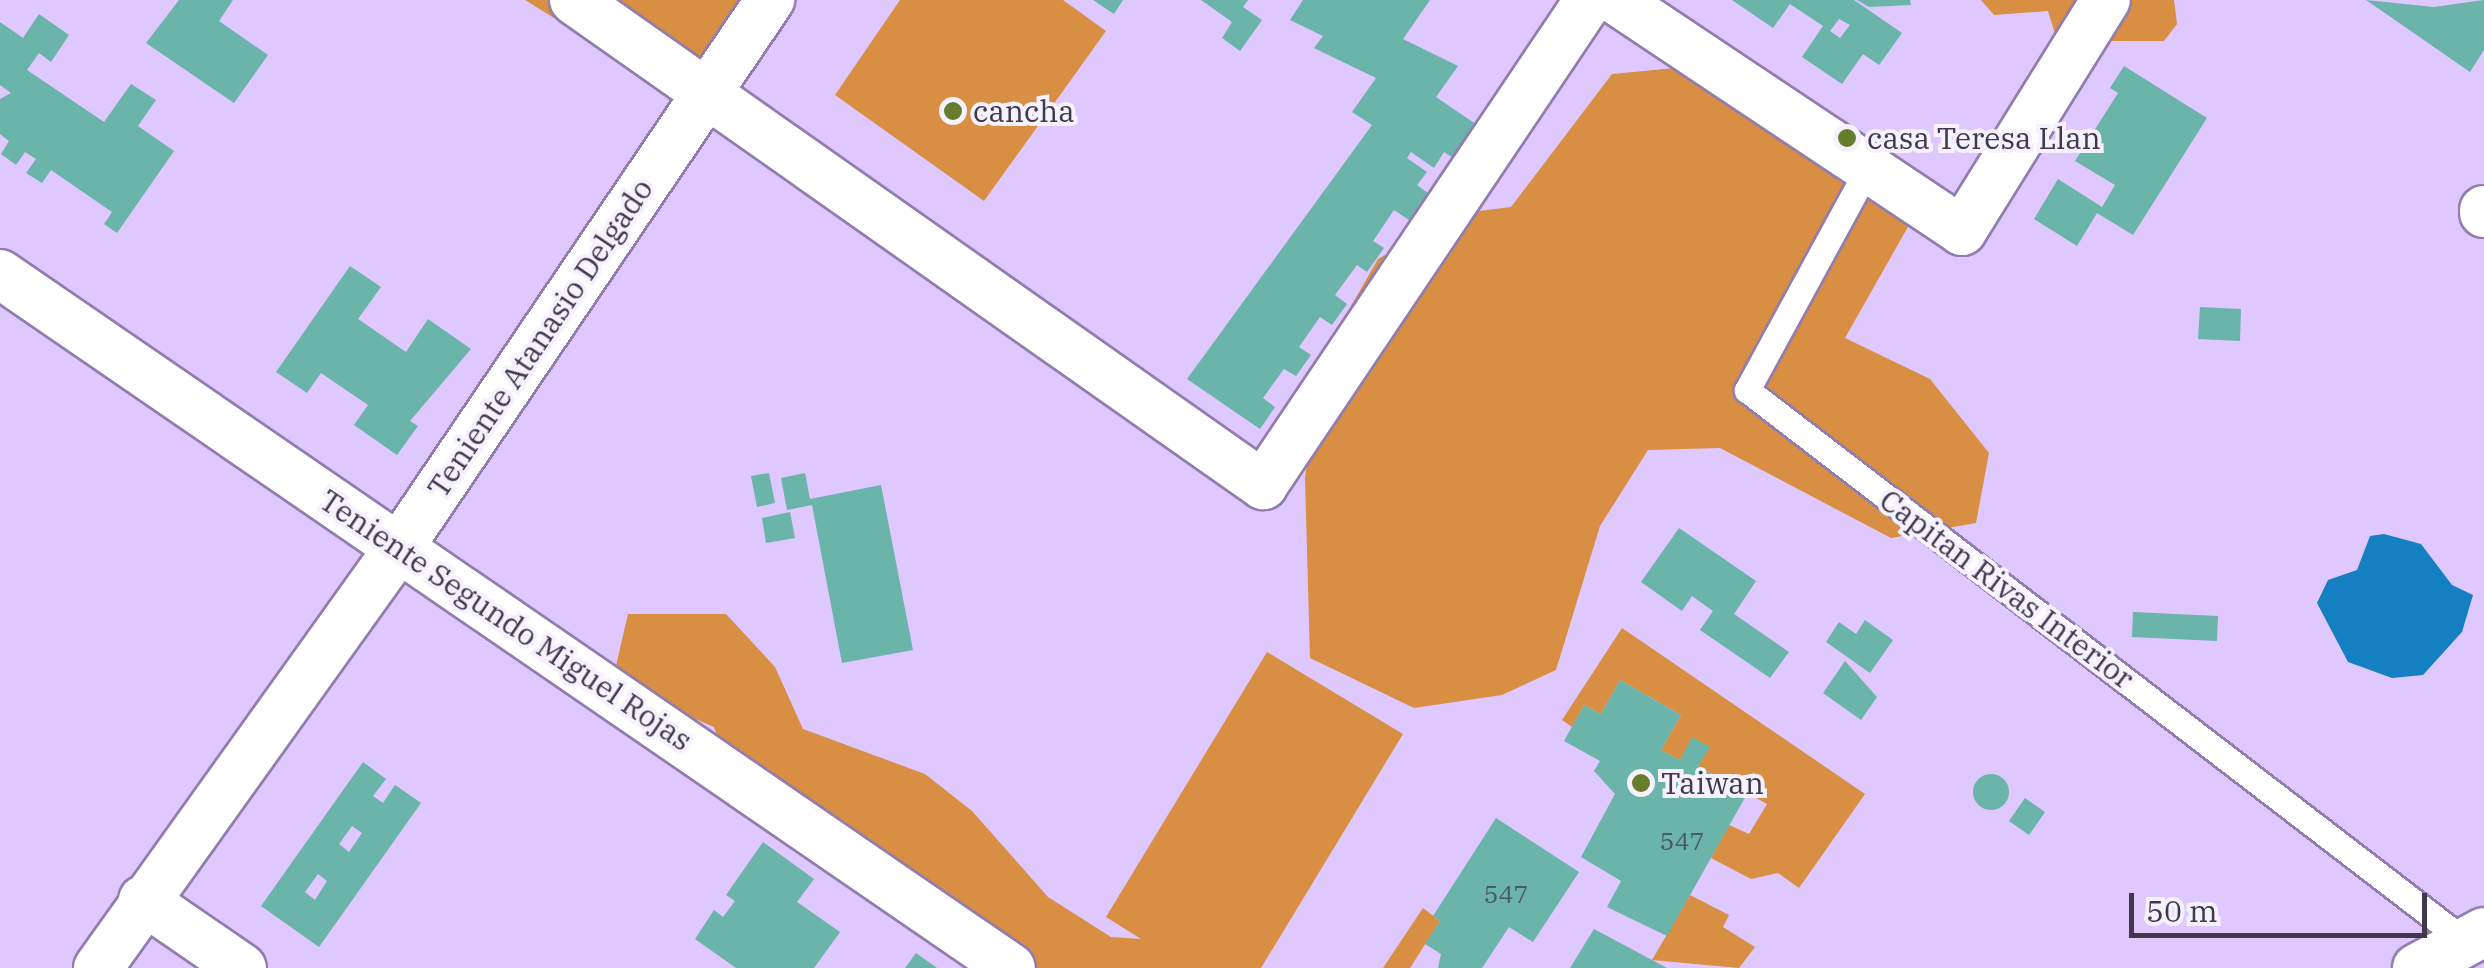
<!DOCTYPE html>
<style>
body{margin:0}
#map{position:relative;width:2484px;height:968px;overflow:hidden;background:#dec8fd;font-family:"IBM Plex Serif",serif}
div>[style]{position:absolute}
.green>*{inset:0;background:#d88e43}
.water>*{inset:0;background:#1480c2}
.building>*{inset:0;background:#6ab4a9}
.round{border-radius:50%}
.roads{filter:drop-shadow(2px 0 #927dae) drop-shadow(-2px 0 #927dae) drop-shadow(0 2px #927dae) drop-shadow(0 -2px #927dae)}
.lane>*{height:25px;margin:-12.5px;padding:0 12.5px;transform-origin:12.5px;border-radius:12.5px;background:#fff}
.street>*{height:48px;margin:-24px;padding:0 24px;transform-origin:24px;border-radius:24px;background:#fff}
.dots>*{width:28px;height:28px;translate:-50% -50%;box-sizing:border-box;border:5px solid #f6f2fd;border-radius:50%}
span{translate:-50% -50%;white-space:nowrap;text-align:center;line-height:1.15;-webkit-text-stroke:8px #f6f2fd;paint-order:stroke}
.number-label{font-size:25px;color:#4a5764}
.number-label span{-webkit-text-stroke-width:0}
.poi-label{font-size:30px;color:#40384d}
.left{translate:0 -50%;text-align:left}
.street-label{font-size:30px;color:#40384d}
.scale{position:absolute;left:2129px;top:893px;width:298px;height:45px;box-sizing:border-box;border:5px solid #40384d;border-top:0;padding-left:12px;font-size:30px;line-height:35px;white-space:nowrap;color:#40384d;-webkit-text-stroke:8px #f6f2fd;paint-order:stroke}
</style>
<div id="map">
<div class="green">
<i style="clip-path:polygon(525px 0,743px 0,695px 70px,617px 57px)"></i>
<i style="clip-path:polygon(900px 0,1063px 0,1106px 31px,984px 201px,835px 95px)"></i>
<i style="clip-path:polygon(1981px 0,2174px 0,2177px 24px,2164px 41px,2108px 41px,2087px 61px,2059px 47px,2048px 11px,1994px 15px)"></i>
<i style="clip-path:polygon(1696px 66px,1913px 218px,1845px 338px,1930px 379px,1989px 453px,1976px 523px,1891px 538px,1720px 448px,1648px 450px,1600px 526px,1556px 670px,1502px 695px,1414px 708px,1310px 658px,1305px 478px,1320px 360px,1378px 259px,1455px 214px,1511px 207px,1612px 74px)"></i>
<i style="clip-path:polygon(628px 614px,726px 614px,775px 667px,803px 729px,925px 774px,972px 811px,1048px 897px,1111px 937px,1141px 939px,1106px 917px,1267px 652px,1403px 734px,1261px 968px,1010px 968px,737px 793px,714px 727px,612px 683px)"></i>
<i style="clip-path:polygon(1622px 628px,1865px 794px,1799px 888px,1778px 873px,1751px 879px,1711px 858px,1729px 825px,1749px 834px,1767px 804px,1698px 766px,1709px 747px,1693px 738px,1680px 760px,1661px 750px,1681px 715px,1620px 680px,1601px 714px,1584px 705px,1572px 727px,1562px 720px)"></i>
<i style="clip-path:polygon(1690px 895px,1729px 915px,1723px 927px,1755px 947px,1739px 968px,1652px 960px)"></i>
<i style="clip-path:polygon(1423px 908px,1440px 921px,1410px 968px,1383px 968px)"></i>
</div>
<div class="water">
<i style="clip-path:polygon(2384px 534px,2421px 544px,2452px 585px,2473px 595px,2462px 632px,2423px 675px,2392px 678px,2348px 662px,2317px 603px,2328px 580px,2357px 570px,2370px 536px)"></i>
</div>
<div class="building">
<i style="clip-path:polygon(179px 0,233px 0,219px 21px,268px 55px,234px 103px,146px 43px)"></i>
<i style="clip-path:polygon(1093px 0,1123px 0,1114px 14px)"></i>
<i style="clip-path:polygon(1201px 0,1248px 0,1243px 7px,1262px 20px,1240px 51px,1222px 38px,1232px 22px)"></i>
<i style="clip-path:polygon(1303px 0,1430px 0,1403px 39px,1458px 66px,1436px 97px,1480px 127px,1456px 160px,1444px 152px,1434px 168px,1411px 152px,1407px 158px,1427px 172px,1417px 185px,1428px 193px,1409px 220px,1394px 210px,1373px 241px,1384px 248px,1367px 272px,1357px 265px,1335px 295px,1347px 304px,1332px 325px,1320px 317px,1299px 347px,1311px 355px,1296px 376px,1284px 369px,1263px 398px,1275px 407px,1260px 429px,1187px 379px,1372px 125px,1352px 112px,1376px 78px,1314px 48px,1323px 36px,1290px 20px)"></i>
<i style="clip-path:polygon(evenodd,1732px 0,1854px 0,1902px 33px,1879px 65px,1863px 54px,1842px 84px,1802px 57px,1823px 26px,1790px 4px,1773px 28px,1732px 0,1839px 19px,1850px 25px,1840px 38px,1830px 31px,1839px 19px)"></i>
<i style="clip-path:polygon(1857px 0,1910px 0,1911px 5px,1869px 7px)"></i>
<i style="clip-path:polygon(2366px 0,2434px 7px,2484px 0,2484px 50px,2470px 72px)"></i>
<i style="clip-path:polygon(39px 14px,69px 35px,51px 62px,39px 53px,27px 70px,104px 122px,131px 84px,156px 100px,138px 126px,174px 151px,117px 233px,104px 224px,112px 212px,51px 170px,42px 183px,26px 173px,36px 159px,25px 152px,16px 165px,1px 154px,9px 141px,0 134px,0 99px,11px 93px,0 85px,0 22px,23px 38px)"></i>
<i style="clip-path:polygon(2124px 66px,2207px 118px,2133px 235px,2097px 213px,2077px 246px,2034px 219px,2058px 179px,2102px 207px,2115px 185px,2075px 161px,2118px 93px,2110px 88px)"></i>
<i style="clip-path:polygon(350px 266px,381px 287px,358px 319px,406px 352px,428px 319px,471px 349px,410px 421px,418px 426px,397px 455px,354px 425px,368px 405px,321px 373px,307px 393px,276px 372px)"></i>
<i style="clip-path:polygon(2200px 307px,2241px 309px,2240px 341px,2198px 339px)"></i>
<i style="clip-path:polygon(769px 473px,775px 503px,757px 507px,751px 476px)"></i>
<i style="clip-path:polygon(805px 473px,810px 499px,881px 485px,913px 650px,842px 663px,812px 505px,787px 510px,781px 478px)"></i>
<i style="clip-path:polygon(790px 512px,795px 538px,766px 543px,762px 518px)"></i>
<i style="clip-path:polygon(1679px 528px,1756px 581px,1734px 614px,1789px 652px,1770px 678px,1700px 630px,1713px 611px,1692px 596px,1682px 611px,1641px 582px)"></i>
<i style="clip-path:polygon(2133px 612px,2218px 616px,2217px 641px,2132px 637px)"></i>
<i style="clip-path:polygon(1865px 620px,1893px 640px,1870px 673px,1826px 642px,1839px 622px,1856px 634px)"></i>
<i style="clip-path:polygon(1845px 661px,1877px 697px,1861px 720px,1823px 693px)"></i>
<i style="clip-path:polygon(1620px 680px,1681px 715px,1661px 750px,1680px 760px,1692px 737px,1710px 747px,1698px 766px,1747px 794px,1667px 936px,1607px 907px,1621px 881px,1581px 857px,1615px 794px,1594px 771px,1600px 761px,1564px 741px,1584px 705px,1601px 714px)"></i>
<i style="clip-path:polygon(evenodd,363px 762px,386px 779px,373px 796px,383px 803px,395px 785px,421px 803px,319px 947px,261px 906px,363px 762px,352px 826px,362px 833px,349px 852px,339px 844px,352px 826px,363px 762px,318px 874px,327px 881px,315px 900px,305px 892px,318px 874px)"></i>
<i class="round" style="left:1973px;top:774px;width:36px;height:36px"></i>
<i style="clip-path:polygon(2025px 798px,2045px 812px,2029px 835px,2009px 821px)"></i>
<i style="clip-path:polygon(1496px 818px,1579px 872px,1533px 942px,1509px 927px,1482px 968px,1438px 968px,1441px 954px,1425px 944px,1440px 921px,1433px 916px)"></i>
<i style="clip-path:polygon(763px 842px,814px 879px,797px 902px,840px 932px,814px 968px,736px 968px,695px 939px,714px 910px,723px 917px,735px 901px,726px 895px)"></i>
<i style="clip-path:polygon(1594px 929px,1652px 960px,1667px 968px,1570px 968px)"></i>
<i style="clip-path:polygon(916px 953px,937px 968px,905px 968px)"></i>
</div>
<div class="roads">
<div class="lane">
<i style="left:1867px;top:170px;width:251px;rotate:118.6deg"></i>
<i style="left:1747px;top:390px;width:906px;rotate:37.51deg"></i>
</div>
<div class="street">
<i style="left:574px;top:0;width:843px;rotate:35.14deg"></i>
<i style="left:1263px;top:485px;width:584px;rotate:-56.09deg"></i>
<i style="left:1616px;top:0;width:416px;rotate:33.7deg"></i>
<i style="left:1962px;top:231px;width:272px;rotate:-58.1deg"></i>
<i style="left:2484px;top:210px;width:3px;rotate:90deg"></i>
<i style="left:0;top:274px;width:1226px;rotate:34.47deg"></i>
<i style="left:143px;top:900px;width:120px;rotate:34.5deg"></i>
<i style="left:98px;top:968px;width:519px;rotate:-54.41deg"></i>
<i style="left:400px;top:546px;width:660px;rotate:-55.88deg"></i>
<i style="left:2417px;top:968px;width:76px;rotate:-28.2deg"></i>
</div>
</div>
<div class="dots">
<i style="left:953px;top:111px;background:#677d2e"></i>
<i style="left:1847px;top:138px;background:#677d2e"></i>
<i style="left:1641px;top:783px;background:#677d2e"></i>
</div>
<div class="number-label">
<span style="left:1682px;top:841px">547</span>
<span style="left:1506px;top:894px">547</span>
</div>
<div class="poi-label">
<span class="left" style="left:973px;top:111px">cancha</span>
<span class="left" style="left:1867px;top:138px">casa Teresa Llan</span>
<span class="left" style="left:1661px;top:783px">Taiwan</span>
</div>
<div class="street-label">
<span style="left:540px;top:338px;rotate:-56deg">Teniente Atanasio Delgado</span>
<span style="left:2007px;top:589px;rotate:37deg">Capitan Rivas Interior</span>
<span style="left:506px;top:620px;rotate:34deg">Teniente Segundo Miguel Rojas</span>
</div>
<div class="scale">50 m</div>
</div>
